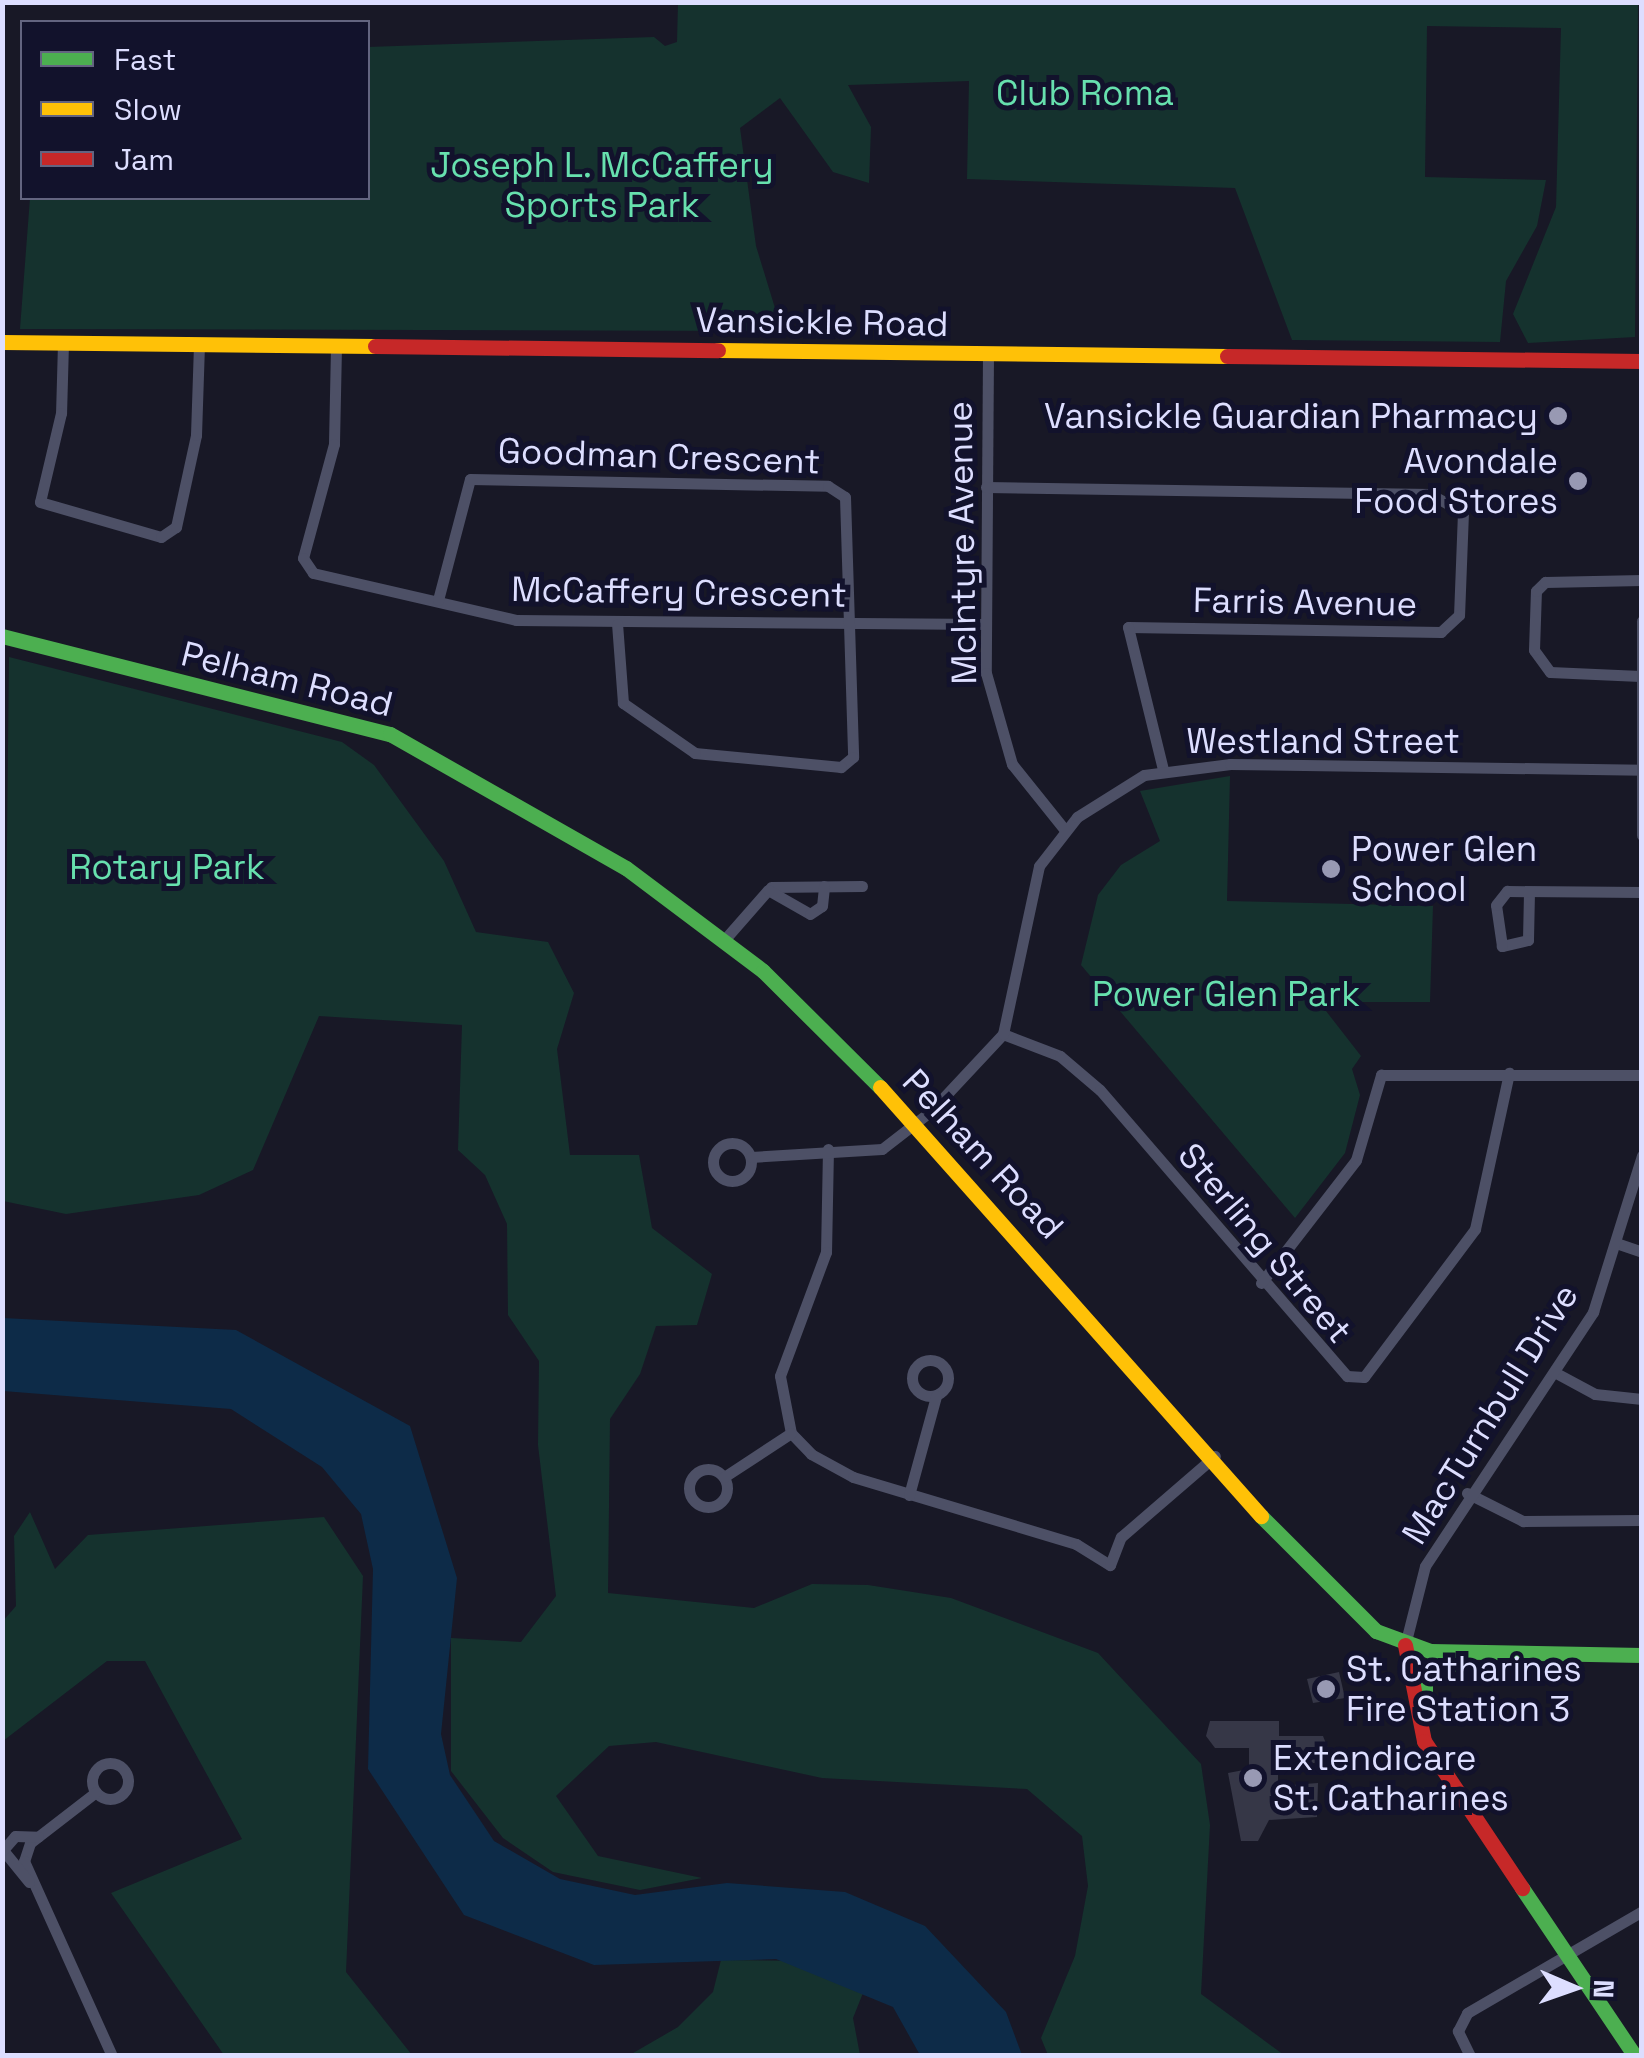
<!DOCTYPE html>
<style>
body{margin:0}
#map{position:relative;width:1644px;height:2058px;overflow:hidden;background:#181826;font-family:"Space Grotesk",sans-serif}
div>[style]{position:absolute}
.green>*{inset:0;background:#15322e}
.water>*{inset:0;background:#0d2b48}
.building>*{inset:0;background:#363747}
.street>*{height:11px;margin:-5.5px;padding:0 5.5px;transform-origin:5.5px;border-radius:5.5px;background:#4d5066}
.street>.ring{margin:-5.5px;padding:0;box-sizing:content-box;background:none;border:11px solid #4d5066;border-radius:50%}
.fast>*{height:15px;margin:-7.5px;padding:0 7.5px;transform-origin:7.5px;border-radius:7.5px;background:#4caf50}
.slow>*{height:15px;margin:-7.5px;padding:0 7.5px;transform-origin:7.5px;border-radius:7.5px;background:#ffc107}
.jam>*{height:15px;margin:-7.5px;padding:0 7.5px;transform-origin:7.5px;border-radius:7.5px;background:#c62828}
.dots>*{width:28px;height:28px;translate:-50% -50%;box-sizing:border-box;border:5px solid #12122c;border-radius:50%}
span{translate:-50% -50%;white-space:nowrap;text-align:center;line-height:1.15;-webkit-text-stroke:10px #12122c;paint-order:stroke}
.park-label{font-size:35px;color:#67e0ae}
.street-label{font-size:35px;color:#dddeff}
.poi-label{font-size:35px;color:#dddeff}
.right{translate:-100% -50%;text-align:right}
.left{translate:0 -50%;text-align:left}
.frame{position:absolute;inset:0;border:5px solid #dddeff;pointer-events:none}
.legend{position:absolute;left:20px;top:20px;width:350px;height:180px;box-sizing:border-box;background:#12122c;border:2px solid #636480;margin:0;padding:12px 18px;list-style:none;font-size:30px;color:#dddeff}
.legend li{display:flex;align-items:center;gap:20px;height:50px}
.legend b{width:50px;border:2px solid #636480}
.north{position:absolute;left:1524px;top:1938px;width:100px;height:100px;-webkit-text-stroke:8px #12122c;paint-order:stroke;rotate:92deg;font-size:28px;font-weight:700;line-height:40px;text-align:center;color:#dddeff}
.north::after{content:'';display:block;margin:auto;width:35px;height:45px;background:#dddeff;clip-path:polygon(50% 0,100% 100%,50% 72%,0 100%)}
</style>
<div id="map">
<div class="green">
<i style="clip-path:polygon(678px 3px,1638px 3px,1635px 337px,1528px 343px,1513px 314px,1556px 207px,1561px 28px,1427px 26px,1425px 177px,1546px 180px,1537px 226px,1506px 281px,1500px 342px,1292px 340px,1235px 188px,967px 179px,969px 81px,848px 85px,871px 127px,869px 183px,833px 172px,780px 98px,740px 128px,756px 246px,782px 331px,20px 329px,30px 198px,368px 198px,368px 47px,654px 37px,665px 46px,677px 42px)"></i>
<i style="clip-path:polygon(9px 657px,342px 742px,374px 765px,444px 861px,476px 932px,548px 942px,574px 993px,557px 1049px,570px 1155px,639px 1155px,652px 1228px,712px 1274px,697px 1325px,656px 1326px,640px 1374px,610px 1419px,608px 1593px,754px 1608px,812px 1584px,868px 1585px,951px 1598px,1098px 1653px,1201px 1764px,1210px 1825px,1201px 1994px,1284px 2055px,1048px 2055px,1041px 2038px,1075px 1956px,1088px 1886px,1082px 1836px,1027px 1789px,822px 1778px,656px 1742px,609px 1746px,556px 1796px,598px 1856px,702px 1878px,640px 1890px,553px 1872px,503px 1838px,451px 1771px,451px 1638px,521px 1642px,556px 1596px,538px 1445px,539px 1361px,508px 1315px,507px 1224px,485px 1175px,458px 1150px,462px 1025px,319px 1016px,253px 1170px,199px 1195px,66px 1214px,3px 1201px)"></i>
<i style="clip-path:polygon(1230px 776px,1227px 901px,1433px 906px,1430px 1002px,1319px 1002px,1361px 1056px,1352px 1069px,1360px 1095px,1345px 1153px,1295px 1218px,1081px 965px,1098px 895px,1121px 865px,1160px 841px,1140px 791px)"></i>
<i style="clip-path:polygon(30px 1512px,55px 1569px,88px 1535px,324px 1517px,363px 1576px,346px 1972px,412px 2055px,224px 2055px,111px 1893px,242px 1839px,145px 1661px,107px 1661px,3px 1741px,3px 1621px,16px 1606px,14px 1536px)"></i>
<i style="clip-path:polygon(721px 1960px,824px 1961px,869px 1978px,853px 2018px,860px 2055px,628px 2056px,678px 2027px,713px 1992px)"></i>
</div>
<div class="water">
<i style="clip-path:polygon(3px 1318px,236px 1330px,410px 1426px,457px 1578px,441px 1734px,450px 1775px,494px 1841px,560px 1879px,635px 1895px,727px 1883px,845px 1892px,925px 1926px,1006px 2012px,1022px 2055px,920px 2055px,893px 2007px,776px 1959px,594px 1965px,464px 1915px,368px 1769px,373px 1569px,361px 1514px,322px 1467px,231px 1409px,3px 1391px)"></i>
</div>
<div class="building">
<i style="clip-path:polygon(1339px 1672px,1345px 1698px,1313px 1703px,1307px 1679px)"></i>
<i style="clip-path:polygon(1210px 1721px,1279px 1721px,1279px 1736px,1323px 1736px,1331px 1756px,1323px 1763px,1278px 1763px,1278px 1786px,1318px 1783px,1317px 1817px,1269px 1820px,1258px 1841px,1241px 1841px,1228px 1773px,1249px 1769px,1249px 1748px,1215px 1748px,1206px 1736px)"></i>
</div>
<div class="street">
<i style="left:63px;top:343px;width:70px;rotate:91.6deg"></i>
<i style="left:61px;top:413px;width:91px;rotate:103.3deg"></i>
<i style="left:40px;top:502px;width:126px;rotate:16.1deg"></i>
<i style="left:161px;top:537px;width:18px;rotate:-34deg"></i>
<i style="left:176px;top:527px;width:94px;rotate:-77.7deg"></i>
<i style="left:196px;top:435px;width:91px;rotate:-88.1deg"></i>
<i style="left:336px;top:347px;width:97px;rotate:91.2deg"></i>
<i style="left:334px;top:444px;width:118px;rotate:105.2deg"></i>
<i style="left:303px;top:558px;width:18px;rotate:56deg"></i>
<i style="left:313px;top:573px;width:208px;rotate:13deg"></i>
<i style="left:516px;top:620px;width:469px;rotate:0.5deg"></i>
<i style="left:988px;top:354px;width:319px;rotate:90.4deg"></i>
<i style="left:986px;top:673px;width:95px;rotate:74.1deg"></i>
<i style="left:1012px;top:764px;width:83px;rotate:51.3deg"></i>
<i style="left:986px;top:487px;width:444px;rotate:0.9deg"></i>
<i style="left:1430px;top:494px;width:38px;rotate:29deg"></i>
<i style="left:1463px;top:512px;width:103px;rotate:92.2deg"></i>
<i style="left:1459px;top:615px;width:25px;rotate:137deg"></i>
<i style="left:1441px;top:632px;width:313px;rotate:-179.1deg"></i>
<i style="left:1128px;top:627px;width:147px;rotate:76.2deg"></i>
<i style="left:438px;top:600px;width:125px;rotate:-75.2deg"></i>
<i style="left:470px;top:479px;width:358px;rotate:1.1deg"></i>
<i style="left:828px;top:486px;width:20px;rotate:33deg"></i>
<i style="left:845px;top:497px;width:260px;rotate:88.2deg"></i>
<i style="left:853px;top:757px;width:16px;rotate:140deg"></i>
<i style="left:841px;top:767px;width:147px;rotate:-174.5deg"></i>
<i style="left:695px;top:753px;width:88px;rotate:-145.2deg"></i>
<i style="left:623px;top:703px;width:79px;rotate:-94.3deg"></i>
<i style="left:1642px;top:621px;width:214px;rotate:90deg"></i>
<i style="left:1640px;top:676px;width:90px;rotate:-177.5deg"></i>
<i style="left:1550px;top:672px;width:27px;rotate:-126deg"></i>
<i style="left:1534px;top:650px;width:59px;rotate:-88.1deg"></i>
<i style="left:1536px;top:591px;width:13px;rotate:-45deg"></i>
<i style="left:1545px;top:582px;width:97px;rotate:-1.2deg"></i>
<i style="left:771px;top:887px;width:91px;rotate:-0.6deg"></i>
<i style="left:1529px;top:892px;width:48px;rotate:91.2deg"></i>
<i style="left:1528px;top:940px;width:27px;rotate:167deg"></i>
<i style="left:1502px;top:946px;width:41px;rotate:-98.3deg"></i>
<i style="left:1496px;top:905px;width:18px;rotate:-52deg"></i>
<i style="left:1507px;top:891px;width:135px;rotate:0.4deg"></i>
<i style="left:725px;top:939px;width:65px;rotate:-48.7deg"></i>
<i style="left:768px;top:890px;width:48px;rotate:29.7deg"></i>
<i style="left:810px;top:914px;width:14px;rotate:-34deg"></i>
<i style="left:822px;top:906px;width:20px;rotate:-84deg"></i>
<i style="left:1003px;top:1034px;width:61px;rotate:21.1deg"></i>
<i style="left:1060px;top:1056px;width:52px;rotate:40.4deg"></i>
<i style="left:1100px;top:1090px;width:378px;rotate:49.2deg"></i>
<i style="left:1347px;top:1376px;width:17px;rotate:3deg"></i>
<i style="left:1364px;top:1377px;width:185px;rotate:-53.1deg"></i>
<i style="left:1475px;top:1229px;width:160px;rotate:-77.7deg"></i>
<i class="ring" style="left:713px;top:1143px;width:27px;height:27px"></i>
<i style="left:828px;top:1149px;width:103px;rotate:91.1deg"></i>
<i style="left:826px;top:1252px;width:132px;rotate:110.4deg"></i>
<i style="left:780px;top:1376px;width:58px;rotate:79.1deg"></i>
<i style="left:791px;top:1433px;width:29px;rotate:46deg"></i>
<i style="left:811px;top:1454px;width:48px;rotate:28.7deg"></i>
<i style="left:853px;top:1477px;width:233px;rotate:16.7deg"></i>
<i style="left:1076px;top:1544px;width:40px;rotate:32deg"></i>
<i style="left:1110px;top:1565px;width:30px;rotate:-69deg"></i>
<i style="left:1121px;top:1537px;width:124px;rotate:-40.8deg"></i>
<i style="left:751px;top:1157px;width:131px;rotate:-3.5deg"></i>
<i style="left:882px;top:1149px;width:62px;rotate:-37.8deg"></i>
<i style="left:931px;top:1111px;width:105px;rotate:-46.9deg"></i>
<i style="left:1003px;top:1034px;width:172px;rotate:-77.9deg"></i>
<i style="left:1039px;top:866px;width:62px;rotate:-52.2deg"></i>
<i style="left:1077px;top:817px;width:79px;rotate:-32.1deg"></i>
<i style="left:1144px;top:775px;width:87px;rotate:-7.3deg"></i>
<i style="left:1230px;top:764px;width:412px;rotate:0.8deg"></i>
<i style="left:1619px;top:1244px;width:24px;rotate:19deg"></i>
<i style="left:1261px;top:1283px;width:155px;rotate:-52.3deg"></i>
<i style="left:1356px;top:1160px;width:89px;rotate:-73.6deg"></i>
<i style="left:1381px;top:1075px;width:261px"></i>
<i class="ring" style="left:912px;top:1360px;width:25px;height:25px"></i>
<i style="left:1556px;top:1373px;width:44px;rotate:28.3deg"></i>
<i style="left:1595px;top:1394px;width:47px;rotate:6.1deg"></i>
<i class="ring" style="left:689px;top:1469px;width:27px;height:27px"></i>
<i style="left:724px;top:1477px;width:80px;rotate:-33.3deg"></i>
<i style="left:1467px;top:1493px;width:63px;rotate:26.6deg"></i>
<i style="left:1523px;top:1521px;width:119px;rotate:-0.5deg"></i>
<i style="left:909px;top:1495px;width:103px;rotate:-74.7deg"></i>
<i style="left:1405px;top:1645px;width:81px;rotate:-75.8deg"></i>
<i style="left:1425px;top:1566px;width:305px;rotate:-56.5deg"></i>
<i style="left:1593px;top:1312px;width:164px;rotate:-72.6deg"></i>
<i class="ring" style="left:92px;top:1763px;width:25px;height:25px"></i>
<i style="left:96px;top:1792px;width:83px;rotate:142.3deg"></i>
<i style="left:30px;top:1843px;width:19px;rotate:108deg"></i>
<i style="left:24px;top:1861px;width:214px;rotate:65.7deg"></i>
<i style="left:29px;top:1882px;width:41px;rotate:-129.1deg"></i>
<i style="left:3px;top:1850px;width:18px;rotate:-49deg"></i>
<i style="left:15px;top:1836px;width:23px;rotate:2deg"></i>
<i style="left:1470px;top:2056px;width:28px;rotate:-116deg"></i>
<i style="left:1458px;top:2031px;width:20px;rotate:-63deg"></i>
<i style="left:1467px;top:2013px;width:203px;rotate:-30.2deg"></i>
</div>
<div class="fast">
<i style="left:2px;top:636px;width:400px;rotate:14.2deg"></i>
<i style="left:390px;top:734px;width:271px;rotate:29.6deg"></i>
<i style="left:626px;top:868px;width:171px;rotate:36.9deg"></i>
<i style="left:763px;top:971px;width:165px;rotate:44.8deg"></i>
<i style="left:1261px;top:1516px;width:163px;rotate:45deg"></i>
<i style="left:1376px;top:1631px;width:58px;rotate:20.3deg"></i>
<i style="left:1430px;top:1651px;width:212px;rotate:1.1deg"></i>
<i style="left:1425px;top:1712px;width:31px;rotate:-90deg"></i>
<i style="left:1425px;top:1681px;width:44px;rotate:-31.2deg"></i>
<i style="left:1522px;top:1888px;width:202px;rotate:56.1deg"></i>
</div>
<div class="slow">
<i style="left:2px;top:342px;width:373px;rotate:0.6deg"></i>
<i style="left:718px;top:350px;width:509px;rotate:0.68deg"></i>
<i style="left:880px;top:1087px;width:574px;rotate:48.39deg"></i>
</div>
<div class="jam">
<i style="left:375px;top:346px;width:343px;rotate:0.7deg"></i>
<i style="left:1227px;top:356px;width:415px;rotate:0.7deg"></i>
<i style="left:1405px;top:1645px;width:98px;rotate:78.8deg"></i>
<i style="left:1424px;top:1741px;width:177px;rotate:56.3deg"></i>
</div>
<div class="dots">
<i style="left:1558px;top:416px;background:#9899b3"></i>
<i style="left:1578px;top:481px;background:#9899b3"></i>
<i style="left:1331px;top:869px;background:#9899b3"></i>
<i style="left:1326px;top:1689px;background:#9899b3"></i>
<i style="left:1253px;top:1778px;background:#9899b3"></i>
</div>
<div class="park-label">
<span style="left:1085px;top:93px">Club Roma</span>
<span style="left:602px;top:185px">Joseph L. McCaffery<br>Sports Park</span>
<span style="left:167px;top:867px">Rotary Park</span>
<span style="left:1226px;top:994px">Power Glen Park</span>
</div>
<div class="street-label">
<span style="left:822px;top:322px;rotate:1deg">Vansickle Road</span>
<span style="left:659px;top:456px;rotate:2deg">Goodman Crescent</span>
<span style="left:962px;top:543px;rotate:-91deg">McIntyre Avenue</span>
<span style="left:679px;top:592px;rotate:1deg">McCaffery Crescent</span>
<span style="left:1305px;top:602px;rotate:1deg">Farris Avenue</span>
<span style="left:287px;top:679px;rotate:14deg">Pelham Road</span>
<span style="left:1323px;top:741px">Westland Street</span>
<span style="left:983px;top:1154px;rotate:47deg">Pelham Road</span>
<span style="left:1265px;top:1243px;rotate:50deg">Sterling Street</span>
<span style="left:1490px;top:1414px;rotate:-58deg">MacTurnbull Drive</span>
</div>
<div class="poi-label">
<span class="right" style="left:1538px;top:416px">Vansickle Guardian Pharmacy</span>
<span class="right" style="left:1558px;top:481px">Avondale<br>Food Stores</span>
<span class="left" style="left:1351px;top:869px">Power Glen<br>School</span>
<span class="left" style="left:1346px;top:1689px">St. Catharines<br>Fire Station 3</span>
<span class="left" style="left:1273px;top:1778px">Extendicare<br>St. Catharines</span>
</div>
<div class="frame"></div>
<ul class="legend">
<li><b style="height:12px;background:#4caf50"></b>Fast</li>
<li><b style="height:12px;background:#ffc107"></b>Slow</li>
<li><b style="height:12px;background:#c62828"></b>Jam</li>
</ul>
<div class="north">N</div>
</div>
